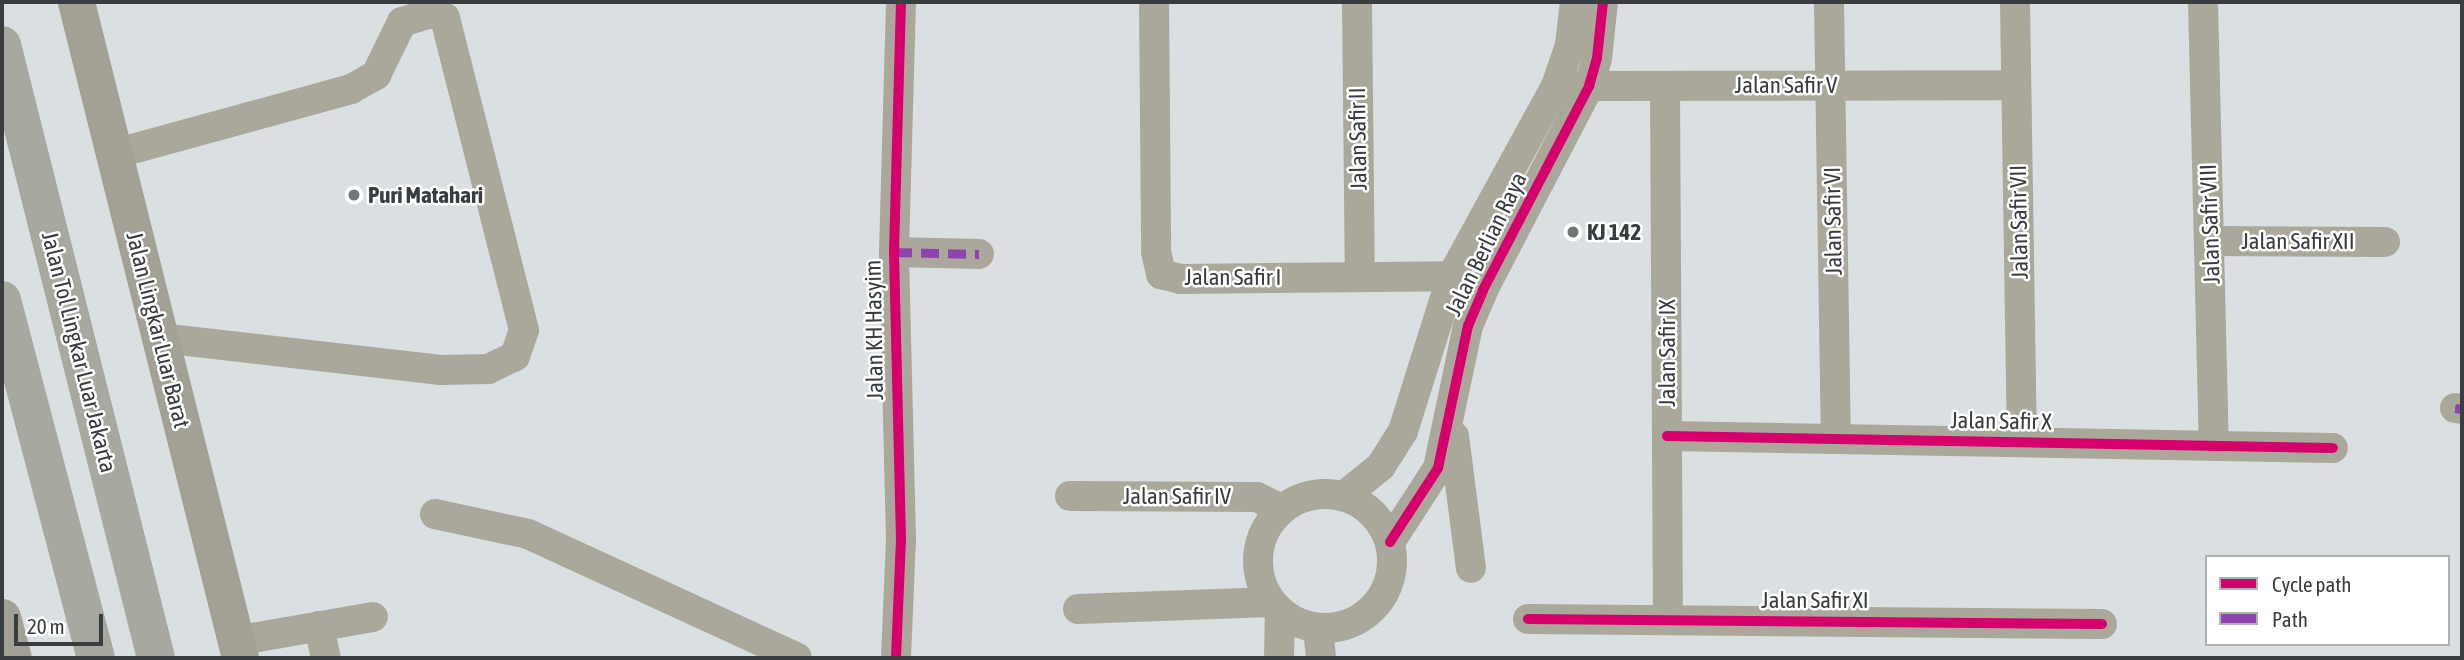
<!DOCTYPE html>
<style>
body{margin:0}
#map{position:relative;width:2464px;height:660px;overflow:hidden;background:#dadfe1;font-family:"Asap Condensed",sans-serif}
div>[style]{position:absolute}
.minor>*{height:30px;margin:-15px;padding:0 15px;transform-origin:15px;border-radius:15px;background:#aaa89b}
.minor>.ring{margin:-15px;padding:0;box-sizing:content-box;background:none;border:30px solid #aaa89b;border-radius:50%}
.major>*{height:37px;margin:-18.5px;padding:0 18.5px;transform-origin:18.5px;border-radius:18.5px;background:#a3a196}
.highway>*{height:38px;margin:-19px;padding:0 19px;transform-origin:19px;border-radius:19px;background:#a7a8a0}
.quiet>*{height:9px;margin-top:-4.5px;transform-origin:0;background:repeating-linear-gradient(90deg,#8e44ad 0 18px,transparent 0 27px)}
.cycleway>*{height:10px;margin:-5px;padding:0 5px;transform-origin:5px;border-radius:5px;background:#d6006c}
.dots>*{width:19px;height:19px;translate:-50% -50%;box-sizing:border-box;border:4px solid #fff;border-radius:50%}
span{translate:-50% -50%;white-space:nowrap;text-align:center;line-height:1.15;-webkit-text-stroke:5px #fff;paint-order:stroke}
.street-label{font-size:23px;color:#393d3f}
.poi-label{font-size:23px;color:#393d3f;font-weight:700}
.left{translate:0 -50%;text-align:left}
.frame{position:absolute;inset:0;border:4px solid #393d3f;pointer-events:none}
.legend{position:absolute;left:2205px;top:555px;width:245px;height:91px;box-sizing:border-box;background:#fff;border:2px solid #b0b1b2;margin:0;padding:9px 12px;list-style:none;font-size:21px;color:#393d3f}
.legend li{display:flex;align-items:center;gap:14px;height:35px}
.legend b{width:35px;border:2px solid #b0b1b2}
.scale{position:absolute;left:14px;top:614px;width:89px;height:32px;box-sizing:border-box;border:4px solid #393d3f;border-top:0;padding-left:9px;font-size:21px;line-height:24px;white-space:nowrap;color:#393d3f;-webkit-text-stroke:5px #fff;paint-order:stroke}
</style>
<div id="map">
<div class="minor">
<i style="left:1154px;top:2px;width:250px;rotate:89.5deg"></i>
<i style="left:1156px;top:252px;width:23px;rotate:77deg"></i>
<i style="left:1161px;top:274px;width:21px;rotate:14deg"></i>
<i style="left:1181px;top:279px;width:271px;rotate:-0.6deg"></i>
<i style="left:1357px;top:2px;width:275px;rotate:89.4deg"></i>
<i style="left:1829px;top:2px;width:437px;rotate:89.1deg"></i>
<i style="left:2015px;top:2px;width:440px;rotate:89.1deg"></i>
<i style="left:2203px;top:2px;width:444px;rotate:88.6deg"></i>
<i style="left:1572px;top:86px;width:444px;rotate:-0.1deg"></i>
<i style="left:1665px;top:86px;width:534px;rotate:89.68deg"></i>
<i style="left:114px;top:154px;width:246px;rotate:-15.3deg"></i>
<i style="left:351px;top:89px;width:29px;rotate:-29deg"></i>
<i style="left:376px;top:75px;width:59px;rotate:-63.9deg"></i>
<i style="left:402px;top:22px;width:31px;rotate:-17deg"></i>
<i style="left:432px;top:13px;width:14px;rotate:21deg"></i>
<i style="left:445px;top:18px;width:322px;rotate:75.8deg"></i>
<i style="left:524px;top:330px;width:28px;rotate:109deg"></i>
<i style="left:515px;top:356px;width:30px;rotate:154deg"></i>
<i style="left:488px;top:369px;width:47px;rotate:178.8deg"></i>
<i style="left:441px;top:370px;width:283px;rotate:-173.5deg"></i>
<i style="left:2211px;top:241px;width:174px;rotate:0.3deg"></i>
<i style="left:894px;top:252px;width:85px;rotate:1.3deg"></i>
<i style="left:2455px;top:408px;width:7px;rotate:8deg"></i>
<i style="left:1454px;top:436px;width:133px;rotate:82.7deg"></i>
<i style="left:1667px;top:436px;width:666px;rotate:1.03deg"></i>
<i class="ring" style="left:1258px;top:494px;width:104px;height:104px"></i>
<i style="left:1070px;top:496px;width:187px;rotate:0.3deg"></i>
<i style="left:1257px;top:497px;width:28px;rotate:26deg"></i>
<i style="left:1344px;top:496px;width:48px;rotate:-39deg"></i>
<i style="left:1381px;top:466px;width:41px;rotate:-57.8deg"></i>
<i style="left:1403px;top:431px;width:163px;rotate:-72.5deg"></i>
<i style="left:1452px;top:276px;width:217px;rotate:-61.3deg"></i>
<i style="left:1556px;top:86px;width:43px;rotate:-71.1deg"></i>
<i style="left:1570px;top:45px;width:43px;rotate:-83.4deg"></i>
<i style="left:435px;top:514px;width:95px;rotate:12.1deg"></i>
<i style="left:528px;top:534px;width:296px;rotate:24.7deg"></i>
<i style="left:1390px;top:542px;width:88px;rotate:-57deg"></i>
<i style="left:1438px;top:468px;width:145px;rotate:-78.1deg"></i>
<i style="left:1468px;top:326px;width:39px;rotate:-67deg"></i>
<i style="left:1483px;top:290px;width:230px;rotate:-62.5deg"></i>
<i style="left:1589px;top:86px;width:29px;rotate:-74deg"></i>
<i style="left:1597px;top:58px;width:56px;rotate:-83.9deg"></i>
<i style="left:1078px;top:609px;width:193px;rotate:-2.1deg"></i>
<i style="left:1528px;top:619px;width:574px;rotate:0.5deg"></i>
<i style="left:319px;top:626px;width:33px;rotate:78deg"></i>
<i style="left:1318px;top:629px;width:29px;rotate:84deg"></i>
<i style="left:235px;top:641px;width:140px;rotate:-9.9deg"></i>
<i style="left:896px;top:658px;width:118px;rotate:-87.6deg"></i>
<i style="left:901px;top:540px;width:288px;rotate:-91.4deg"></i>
<i style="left:894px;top:252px;width:250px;rotate:-88.4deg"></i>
<i style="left:1279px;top:658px;width:46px;rotate:-88.8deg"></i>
</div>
<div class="major">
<i style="left:76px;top:2px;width:676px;rotate:75.96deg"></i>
<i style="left:2px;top:617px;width:42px;rotate:75deg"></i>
</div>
<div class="highway">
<i style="left:2px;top:45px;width:632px;rotate:75.9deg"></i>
<i style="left:2px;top:300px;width:370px;rotate:75.3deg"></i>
</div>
<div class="quiet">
<i style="left:894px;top:252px;width:85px;rotate:1.3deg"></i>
<i style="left:2455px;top:408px;width:7px;rotate:8deg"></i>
</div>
<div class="cycleway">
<i style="left:1667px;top:436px;width:666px;rotate:1.03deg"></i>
<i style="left:1390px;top:542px;width:88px;rotate:-57deg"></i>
<i style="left:1438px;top:468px;width:145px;rotate:-78.1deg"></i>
<i style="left:1468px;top:326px;width:39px;rotate:-67deg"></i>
<i style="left:1483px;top:290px;width:230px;rotate:-62.5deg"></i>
<i style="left:1589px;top:86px;width:29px;rotate:-74deg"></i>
<i style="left:1597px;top:58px;width:56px;rotate:-83.9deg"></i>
<i style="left:1528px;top:619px;width:574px;rotate:0.5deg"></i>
<i style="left:896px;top:658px;width:118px;rotate:-87.6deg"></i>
<i style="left:901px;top:540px;width:288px;rotate:-91.4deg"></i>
<i style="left:894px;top:252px;width:250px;rotate:-88.4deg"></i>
</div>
<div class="dots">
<i style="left:354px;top:195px;background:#717678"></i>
<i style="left:1573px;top:232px;background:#717678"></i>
</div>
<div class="street-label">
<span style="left:1786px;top:85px">Jalan Safir V</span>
<span style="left:1358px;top:139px;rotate:-91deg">Jalan Safir II</span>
<span style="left:1833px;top:221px;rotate:-91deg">Jalan Safir VI</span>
<span style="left:2019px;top:222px;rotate:-91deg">Jalan Safir VII</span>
<span style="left:2210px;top:224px;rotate:-92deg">Jalan Safir VIII</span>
<span style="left:2298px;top:241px">Jalan Safir XII</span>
<span style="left:1486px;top:244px;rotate:-64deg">Jalan Berlian Raya</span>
<span style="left:1233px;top:277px">Jalan Safir I</span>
<span style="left:158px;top:330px;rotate:76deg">Jalan Lingkar Luar Barat</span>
<span style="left:874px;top:330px;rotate:-91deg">Jalan KH Hasyim</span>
<span style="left:79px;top:352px;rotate:76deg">Jalan Tol Lingkar Luar Jakarta</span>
<span style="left:1667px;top:353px;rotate:-90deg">Jalan Safir IX</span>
<span style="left:2001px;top:421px;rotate:1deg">Jalan Safir X</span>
<span style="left:1177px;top:496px">Jalan Safir IV</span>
<span style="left:1815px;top:600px">Jalan Safir XI</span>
</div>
<div class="poi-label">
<span class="left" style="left:368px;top:195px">Puri Matahari</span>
<span class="left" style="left:1587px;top:232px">KJ 142</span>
</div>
<div class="frame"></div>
<ul class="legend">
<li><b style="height:9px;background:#d6006c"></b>Cycle path</li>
<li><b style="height:9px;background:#8e44ad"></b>Path</li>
</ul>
<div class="scale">20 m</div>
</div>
